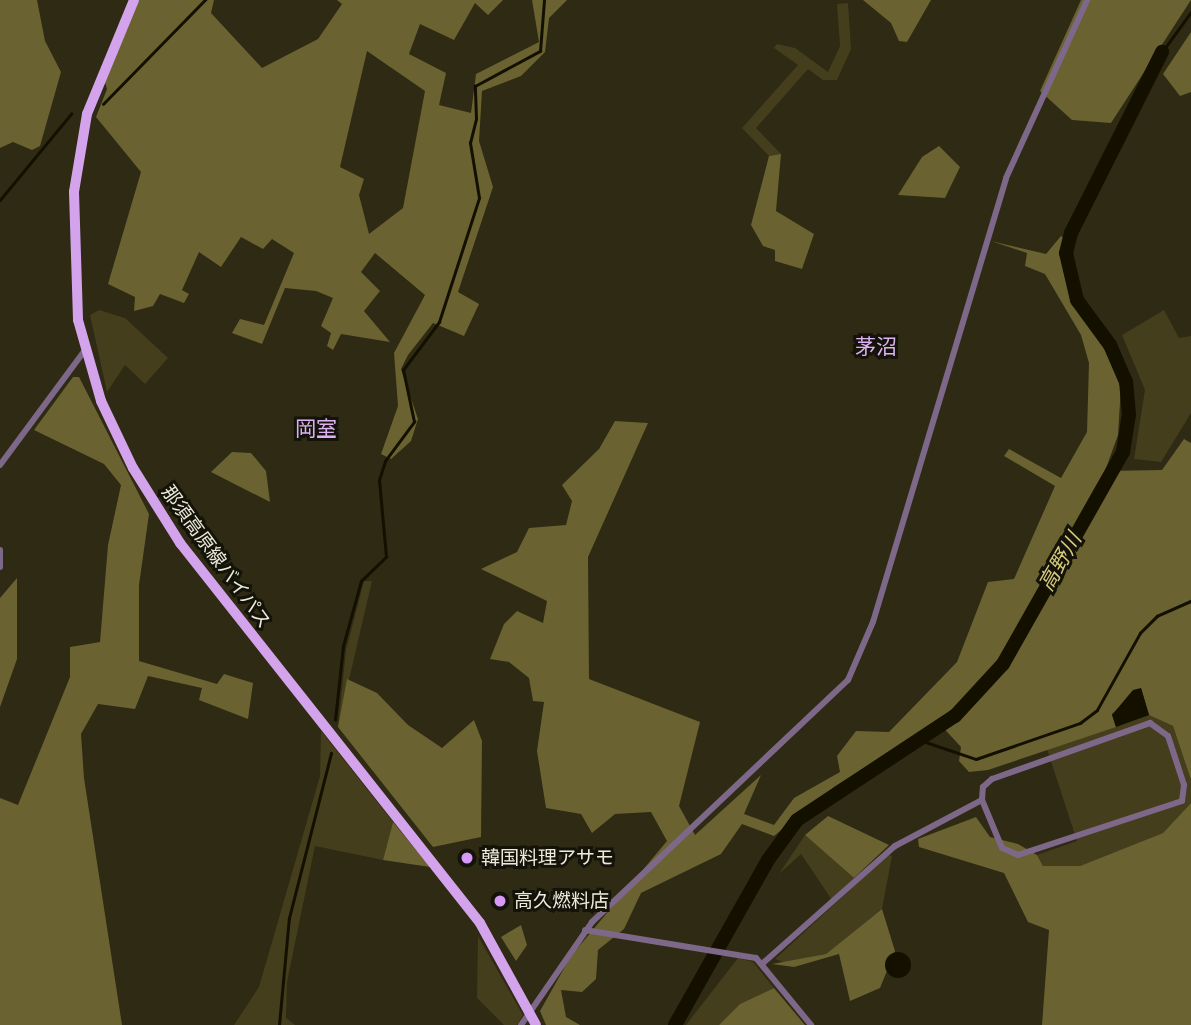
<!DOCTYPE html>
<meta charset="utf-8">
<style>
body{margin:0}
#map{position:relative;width:1191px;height:1025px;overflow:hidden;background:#2e2a13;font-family:"Archivo Narrow","Noto Sans JP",sans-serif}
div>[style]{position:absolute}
.green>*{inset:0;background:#443e1d}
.forest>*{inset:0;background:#6b6231}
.water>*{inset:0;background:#141000}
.round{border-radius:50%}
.stream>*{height:2.5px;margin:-1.25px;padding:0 1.25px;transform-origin:1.25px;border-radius:1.25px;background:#141000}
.river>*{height:14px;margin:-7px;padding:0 7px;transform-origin:7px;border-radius:7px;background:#141000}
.minor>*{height:6px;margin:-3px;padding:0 3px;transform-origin:3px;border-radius:3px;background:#7e688a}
.primary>*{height:10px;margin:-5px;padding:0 5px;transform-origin:5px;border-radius:5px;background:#d3a4ec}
.dots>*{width:19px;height:19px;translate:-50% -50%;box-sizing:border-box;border:4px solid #141309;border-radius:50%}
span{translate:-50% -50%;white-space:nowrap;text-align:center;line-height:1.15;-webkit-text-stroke:6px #141309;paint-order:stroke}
.street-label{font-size:19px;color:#eceadb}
.poi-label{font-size:19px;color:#eceadb}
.left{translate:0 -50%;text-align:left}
.neighbourhood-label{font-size:21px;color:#dcb2f3}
.water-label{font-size:21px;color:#d7c97b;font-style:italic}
</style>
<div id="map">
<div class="green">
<i style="clip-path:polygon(848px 3px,851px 49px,837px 80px,823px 80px,808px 69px,756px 128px,781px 154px,769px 156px,742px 128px,798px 65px,774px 48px,777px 44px,795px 48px,828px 72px,840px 46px,837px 4px)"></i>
<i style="clip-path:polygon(99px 310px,125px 318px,168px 358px,145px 384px,125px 365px,107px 392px,90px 315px)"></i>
<i style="clip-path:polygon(1164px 310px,1179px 338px,1191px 336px,1191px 413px,1161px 462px,1134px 459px,1145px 390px,1122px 335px)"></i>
<i style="clip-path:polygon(364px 581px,372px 581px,338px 727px,346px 650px)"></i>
<i style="clip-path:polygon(1149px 715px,1173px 726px,1191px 780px,1191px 803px,1163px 833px,1080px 866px,1043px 866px,1037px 855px,1077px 841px,1047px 749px)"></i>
<i style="clip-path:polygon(321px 731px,393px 822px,383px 860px,315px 846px,287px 982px,286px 1018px,295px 1025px,234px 1025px,259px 987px,320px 776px)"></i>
<i style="clip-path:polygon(805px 835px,854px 878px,832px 900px,801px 854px,779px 874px)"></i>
<i style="clip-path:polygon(888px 855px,892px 856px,882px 909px,826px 954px,786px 963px,775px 959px)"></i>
<i style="clip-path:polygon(478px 936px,523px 1015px,517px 1025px,504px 1025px,477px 998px)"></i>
<i style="clip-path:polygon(738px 958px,753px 962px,774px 988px,740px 1004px,719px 1025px,686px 1025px)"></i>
</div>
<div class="forest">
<i style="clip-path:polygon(0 0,37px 0,45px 41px,61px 72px,40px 146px,32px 150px,13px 142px,0 148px)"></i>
<i style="clip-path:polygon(evenodd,139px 0,214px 0,211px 13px,262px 68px,318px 39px,342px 4px,337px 0,503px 0,488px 15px,475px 3px,454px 40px,420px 24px,409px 54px,446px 73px,439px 105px,471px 113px,476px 74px,539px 42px,532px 0,567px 0,549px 18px,545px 52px,521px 76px,482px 91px,479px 141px,493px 187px,458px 292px,479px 304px,464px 336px,433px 323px,408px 355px,401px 369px,418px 419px,411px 441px,391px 459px,381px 454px,398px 406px,394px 353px,425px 295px,375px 253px,361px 272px,380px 291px,364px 311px,390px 342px,341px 334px,333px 350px,327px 346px,331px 333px,321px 326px,333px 298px,316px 291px,285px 288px,262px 344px,232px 333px,240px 319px,264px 325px,294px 253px,272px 239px,263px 249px,241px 237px,221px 267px,199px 252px,182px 290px,189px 294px,184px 303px,160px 294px,153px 306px,134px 311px,135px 297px,108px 284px,141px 172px,96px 117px,107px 89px,104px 79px,139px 0,367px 51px,425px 91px,403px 208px,369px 234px,359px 195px,364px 179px,340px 167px,367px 51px)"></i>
<i style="clip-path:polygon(863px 0,931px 0,907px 42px,899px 41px,891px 23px)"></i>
<i style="clip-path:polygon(1081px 0,1191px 0,1111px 123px,1072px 120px,1040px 91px)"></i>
<i style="clip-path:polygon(1191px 32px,1191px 92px,1180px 96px,1163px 74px)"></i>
<i style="clip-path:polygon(939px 146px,960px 167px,945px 198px,898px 195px,922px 157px)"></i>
<i style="clip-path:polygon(781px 154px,776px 211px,814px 234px,802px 269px,775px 261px,775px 250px,763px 246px,751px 225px,769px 156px)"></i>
<i style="clip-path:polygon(1061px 236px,1065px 239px,1063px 270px,1074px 305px,1105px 343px,1121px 386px,1118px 435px,1105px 471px,1162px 470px,1184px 439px,1191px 443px,1191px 780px,1173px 726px,1149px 715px,1141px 688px,1112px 714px,1116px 727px,988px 770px,969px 772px,959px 761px,961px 747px,938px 722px,834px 787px,774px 836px,742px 824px,721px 854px,641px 893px,624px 929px,598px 950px,596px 979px,582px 992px,561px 990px,566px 1017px,580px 1025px,546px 1025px,540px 1011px,571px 956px,667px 841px,651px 812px,615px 814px,592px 833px,581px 814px,546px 808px,537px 751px,544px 702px,533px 701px,529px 678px,509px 662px,490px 659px,504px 624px,517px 611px,543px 623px,547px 601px,481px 569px,517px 552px,529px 528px,566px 525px,572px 501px,562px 485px,599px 449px,615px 421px,648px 423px,588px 557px,589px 679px,700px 722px,679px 806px,695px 835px,761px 775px,744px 814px,774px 825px,794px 798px,840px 772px,837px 756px,856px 731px,889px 732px,957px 662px,988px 582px,1014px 579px,1055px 486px,1004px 456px,1009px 449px,1061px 478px,1087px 432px,1089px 363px,1081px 335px,1045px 274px,1025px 266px,1027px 253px,991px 241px,1046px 254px)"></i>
<i style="clip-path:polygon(73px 377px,79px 377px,149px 514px,139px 585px,139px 661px,217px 684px,224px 674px,253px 683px,248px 719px,199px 700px,202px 688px,148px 676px,135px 709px,98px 704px,81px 734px,84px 778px,122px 1025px,0 1025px,0 798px,18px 805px,70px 677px,70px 647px,100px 642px,108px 545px,121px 485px,104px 464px,34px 430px)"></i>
<i style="clip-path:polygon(232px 452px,251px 453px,266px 471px,270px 502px,211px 472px)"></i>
<i style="clip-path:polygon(17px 578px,17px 659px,0 707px,0 598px)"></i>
<i style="clip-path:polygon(347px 679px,377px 693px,408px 725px,442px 748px,474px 720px,482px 741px,481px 837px,433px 847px,338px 727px)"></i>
<i style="clip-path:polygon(1191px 803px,1191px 1025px,1042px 1025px,1049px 930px,1028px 922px,1004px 873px,919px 847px,918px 839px,976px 817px,990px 837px,1018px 844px,1037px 855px,1043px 866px,1080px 866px,1163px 833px)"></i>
<i style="clip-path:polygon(828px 816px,889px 845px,854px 878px,805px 835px)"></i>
<i style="clip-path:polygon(393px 822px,430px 867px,383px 860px)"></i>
<i style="clip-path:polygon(882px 909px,895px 951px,880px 988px,850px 1001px,839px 954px,794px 967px,772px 964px,826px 954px)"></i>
<i style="clip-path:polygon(521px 925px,527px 945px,516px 961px,501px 937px)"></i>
<i style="clip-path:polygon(774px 988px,805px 1025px,719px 1025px,740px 1004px)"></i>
</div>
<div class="water">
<i style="clip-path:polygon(1141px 688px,1149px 715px,1116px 727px,1112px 715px,1133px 690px)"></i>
<i class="round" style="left:885px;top:952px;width:26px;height:26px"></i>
</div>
<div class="stream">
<i style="left:1162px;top:52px;width:49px;rotate:-54.1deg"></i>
<i style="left:103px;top:104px;width:146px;rotate:-45.6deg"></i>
<i style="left:0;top:200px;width:112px;rotate:-50.5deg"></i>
<i style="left:335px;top:720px;width:74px;rotate:-83.8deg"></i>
<i style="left:343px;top:646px;width:67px;rotate:-74.5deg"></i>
<i style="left:361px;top:581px;width:35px;rotate:-44deg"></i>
<i style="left:386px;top:557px;width:77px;rotate:-95.2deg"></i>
<i style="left:379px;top:480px;width:20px;rotate:-72deg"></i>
<i style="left:385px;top:461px;width:49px;rotate:-53.4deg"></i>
<i style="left:414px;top:422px;width:53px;rotate:-101.9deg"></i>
<i style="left:403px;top:370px;width:60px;rotate:-53.1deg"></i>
<i style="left:439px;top:322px;width:130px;rotate:-72.1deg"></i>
<i style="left:479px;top:198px;width:56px;rotate:-99.3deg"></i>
<i style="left:470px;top:143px;width:25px;rotate:-76deg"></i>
<i style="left:476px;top:119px;width:33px;rotate:-92deg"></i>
<i style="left:475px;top:86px;width:74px;rotate:-28.3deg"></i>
<i style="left:540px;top:51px;width:51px;rotate:-85.5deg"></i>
<i style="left:920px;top:740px;width:59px;rotate:18.7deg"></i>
<i style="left:976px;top:759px;width:110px;rotate:-19.1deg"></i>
<i style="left:1080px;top:723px;width:21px;rotate:-37deg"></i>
<i style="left:1097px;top:710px;width:88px;rotate:-60.8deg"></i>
<i style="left:1140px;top:633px;width:24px;rotate:-45deg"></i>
<i style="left:1157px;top:616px;width:37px;rotate:-24deg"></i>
<i style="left:279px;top:1025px;width:107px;rotate:-84.7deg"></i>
<i style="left:289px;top:918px;width:170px;rotate:-75.7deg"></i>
</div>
<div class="river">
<i style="left:675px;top:1025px;width:189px;rotate:-60.6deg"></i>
<i style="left:768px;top:860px;width:49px;rotate:-54.1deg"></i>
<i style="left:797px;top:820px;width:189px;rotate:-33.4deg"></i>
<i style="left:955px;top:716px;width:71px;rotate:-47.3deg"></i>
<i style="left:1003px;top:664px;width:244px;rotate:-60.5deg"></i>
<i style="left:1123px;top:452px;width:37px;rotate:-81deg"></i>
<i style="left:1129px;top:415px;width:33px;rotate:-95deg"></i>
<i style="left:1126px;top:382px;width:40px;rotate:-113.4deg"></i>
<i style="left:1110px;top:345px;width:56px;rotate:-126.3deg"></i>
<i style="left:1077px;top:300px;width:48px;rotate:-103.2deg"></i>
<i style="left:1066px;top:253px;width:21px;rotate:-76deg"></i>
<i style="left:1071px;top:233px;width:203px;rotate:-63.3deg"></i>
</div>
<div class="minor">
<i style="left:0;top:465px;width:143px;rotate:-53.5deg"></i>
<i style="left:0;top:550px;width:17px;rotate:90deg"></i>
<i style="left:1150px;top:723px;width:22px;rotate:36deg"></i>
<i style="left:1168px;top:736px;width:52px;rotate:71.9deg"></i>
<i style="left:1184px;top:785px;width:16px;rotate:97deg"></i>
<i style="left:1182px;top:801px;width:173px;rotate:161.8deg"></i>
<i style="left:1018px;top:855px;width:17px;rotate:-156deg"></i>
<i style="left:1002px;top:848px;width:52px;rotate:-112.6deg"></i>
<i style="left:982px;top:800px;width:13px;rotate:-86deg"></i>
<i style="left:983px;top:787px;width:12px;rotate:-42deg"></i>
<i style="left:992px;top:779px;width:168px;rotate:-19.5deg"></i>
<i style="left:585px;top:930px;width:173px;rotate:9.3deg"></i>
<i style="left:756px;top:958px;width:87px;rotate:50.6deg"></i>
<i style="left:763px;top:963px;width:176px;rotate:-41.6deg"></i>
<i style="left:895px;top:846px;width:98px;rotate:-27.9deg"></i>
<i style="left:521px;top:1025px;width:125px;rotate:-55.4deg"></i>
<i style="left:592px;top:922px;width:352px;rotate:-43.4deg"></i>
<i style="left:848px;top:680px;width:63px;rotate:-66.7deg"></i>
<i style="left:873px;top:622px;width:463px;rotate:-73.3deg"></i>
<i style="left:1006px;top:178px;width:196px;rotate:-65.5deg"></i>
</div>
<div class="primary">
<i style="left:134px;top:0;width:123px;rotate:112.4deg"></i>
<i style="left:87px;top:114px;width:79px;rotate:99.5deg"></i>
<i style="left:74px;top:192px;width:128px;rotate:88.2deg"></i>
<i style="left:78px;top:320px;width:84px;rotate:74.1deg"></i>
<i style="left:101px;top:401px;width:74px;rotate:64.5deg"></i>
<i style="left:133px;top:468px;width:89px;rotate:57.9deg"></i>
<i style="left:180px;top:543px;width:484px;rotate:51.7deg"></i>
<i style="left:480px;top:923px;width:116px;rotate:61.2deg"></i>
</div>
<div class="dots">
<i style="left:467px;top:858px;background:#d89af8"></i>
<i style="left:500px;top:901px;background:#d89af8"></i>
</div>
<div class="street-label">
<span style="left:216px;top:557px;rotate:54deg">那須高原線バイパス</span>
</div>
<div class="poi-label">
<span class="left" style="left:481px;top:858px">韓国料理アサモ</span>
<span class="left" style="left:514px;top:901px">高久燃料店</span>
</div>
<div class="neighbourhood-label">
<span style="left:876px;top:347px">茅沼</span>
<span style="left:316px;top:429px">岡室</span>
</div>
<div class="water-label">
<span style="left:1060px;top:562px;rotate:-60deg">高野川</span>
</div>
</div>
